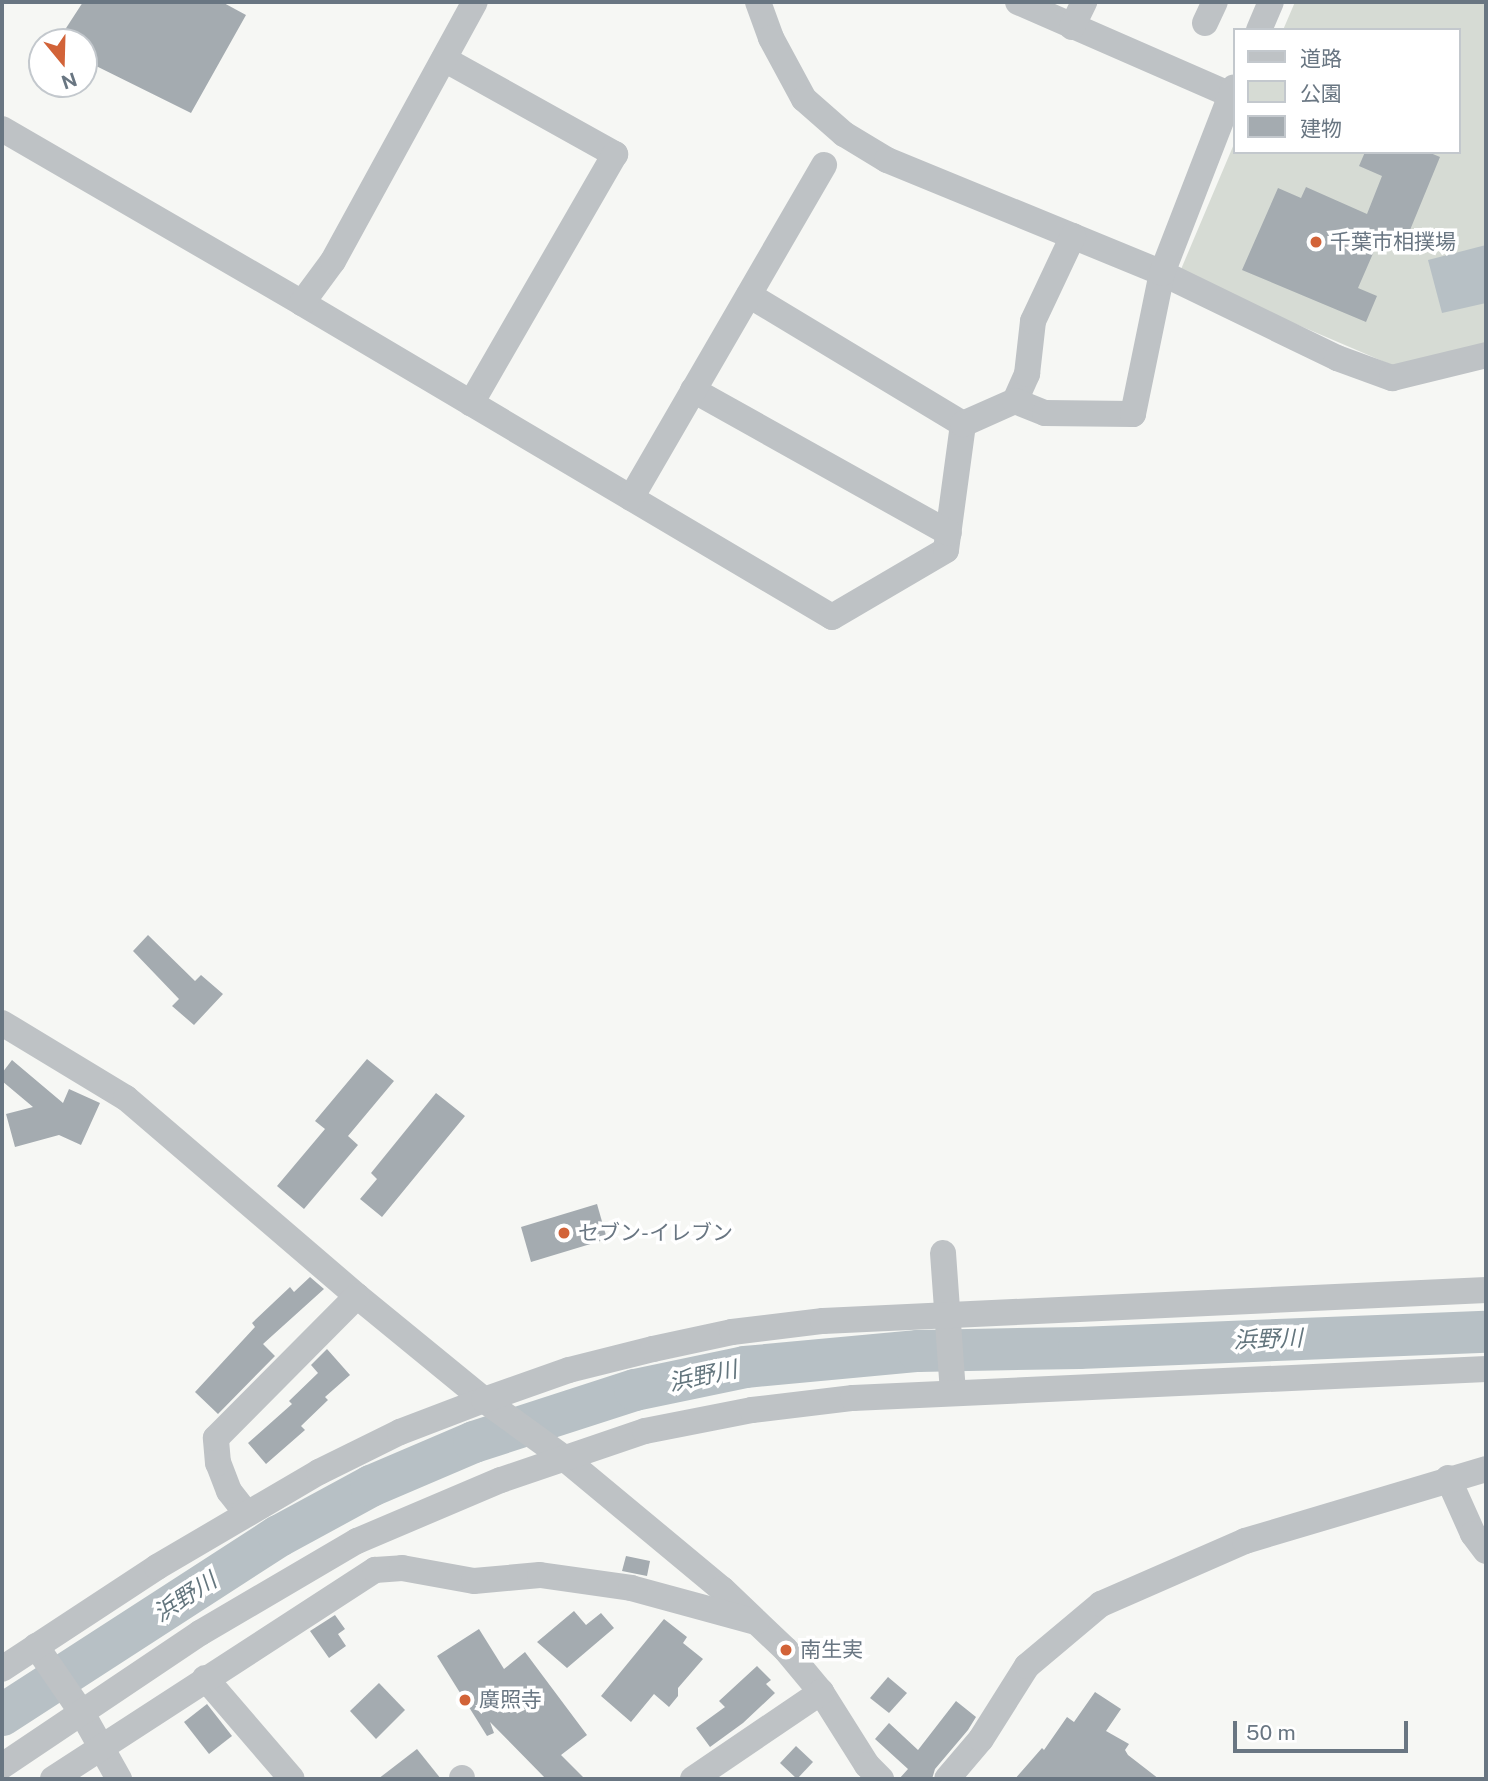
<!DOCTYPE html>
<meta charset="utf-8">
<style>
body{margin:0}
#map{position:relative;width:1488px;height:1781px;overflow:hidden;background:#f6f7f4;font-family:"Public Sans","Noto Sans JP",sans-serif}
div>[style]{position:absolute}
.green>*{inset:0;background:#d6dbd4}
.water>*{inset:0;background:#b7c0c5}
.river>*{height:42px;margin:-21px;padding:0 21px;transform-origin:21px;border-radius:21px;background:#b7c0c5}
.building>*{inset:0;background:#a4abb0}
.minor>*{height:26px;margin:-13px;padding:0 13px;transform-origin:13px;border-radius:13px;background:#bec2c5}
.dots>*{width:19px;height:19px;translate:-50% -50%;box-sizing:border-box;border:4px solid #fff;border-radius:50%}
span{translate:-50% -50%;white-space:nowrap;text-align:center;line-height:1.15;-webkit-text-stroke:7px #fff;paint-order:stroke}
.poi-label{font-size:21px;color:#697682}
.left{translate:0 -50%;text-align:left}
.water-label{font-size:23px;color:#64767e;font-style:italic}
.frame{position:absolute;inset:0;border:4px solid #697682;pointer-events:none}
.legend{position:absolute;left:1233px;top:28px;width:228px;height:126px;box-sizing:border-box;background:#fff;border:2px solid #c3c8cd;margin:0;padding:9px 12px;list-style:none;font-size:21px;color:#697682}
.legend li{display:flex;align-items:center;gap:14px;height:35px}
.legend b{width:35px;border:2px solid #c3c8cd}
.north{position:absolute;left:28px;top:28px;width:70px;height:70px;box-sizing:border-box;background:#fff;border:2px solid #c3c8cd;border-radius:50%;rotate:161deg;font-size:19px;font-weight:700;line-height:28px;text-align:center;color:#697682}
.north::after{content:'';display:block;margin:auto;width:24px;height:32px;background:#d26338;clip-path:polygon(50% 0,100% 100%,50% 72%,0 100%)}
.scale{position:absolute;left:1233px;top:1721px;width:175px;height:32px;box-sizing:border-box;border:4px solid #697682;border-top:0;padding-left:9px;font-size:21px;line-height:24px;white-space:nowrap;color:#697682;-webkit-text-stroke:5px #fff;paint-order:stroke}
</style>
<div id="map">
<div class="green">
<i style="clip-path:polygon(1295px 2px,1486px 2px,1486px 343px,1394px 366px,1179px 274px,1234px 144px,1234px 152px,1458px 152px,1458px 30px,1283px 30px)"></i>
</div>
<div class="water">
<i style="clip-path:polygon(1486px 245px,1486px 303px,1442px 313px,1428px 260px)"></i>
</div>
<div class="river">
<i style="left:2px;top:1715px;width:330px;rotate:-32.9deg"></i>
<i style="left:279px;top:1536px;width:105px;rotate:-28.5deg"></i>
<i style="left:371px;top:1486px;width:112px;rotate:-23.1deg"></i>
<i style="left:474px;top:1442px;width:169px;rotate:-17.9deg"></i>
<i style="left:635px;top:1390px;width:112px;rotate:-11.8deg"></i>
<i style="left:745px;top:1367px;width:174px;rotate:-5.3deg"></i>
<i style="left:918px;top:1351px;width:161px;rotate:-1.1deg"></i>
<i style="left:1079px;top:1348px;width:407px;rotate:-2.3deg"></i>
</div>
<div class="building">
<i style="clip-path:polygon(83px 2px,222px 2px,246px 15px,191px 113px,84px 60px,84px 42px,57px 42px)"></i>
<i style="clip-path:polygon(1365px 152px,1428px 152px,1440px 157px,1401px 252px,1378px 242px,1358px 288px,1377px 296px,1366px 322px,1242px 270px,1278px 188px,1301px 198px,1306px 187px,1367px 214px,1382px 176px,1359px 166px)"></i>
<i style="clip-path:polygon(148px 935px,195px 981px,201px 975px,223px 994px,194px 1025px,172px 1006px,179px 999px,133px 951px)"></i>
<i style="clip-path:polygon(367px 1059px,394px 1081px,348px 1136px,358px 1145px,304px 1209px,277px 1186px,325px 1129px,315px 1121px)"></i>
<i style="clip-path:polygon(12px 1060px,63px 1103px,69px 1089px,100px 1103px,81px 1145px,59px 1135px,15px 1147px,6px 1114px,33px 1107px,2px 1081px,2px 1073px)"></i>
<i style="clip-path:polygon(436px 1093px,465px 1116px,382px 1217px,360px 1199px,377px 1179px,371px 1173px)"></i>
<i style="clip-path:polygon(597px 1204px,607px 1239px,531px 1262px,521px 1227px)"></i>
<i style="clip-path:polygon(310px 1277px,324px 1289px,263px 1344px,275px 1356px,218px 1414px,195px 1392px,255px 1327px,252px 1323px,290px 1287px,294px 1292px)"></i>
<i style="clip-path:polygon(327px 1349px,350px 1375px,325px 1397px,328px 1400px,301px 1426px,305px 1430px,266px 1464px,248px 1443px,292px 1404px,289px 1401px,318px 1373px,311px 1365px)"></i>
<i style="clip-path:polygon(626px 1556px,650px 1561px,647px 1576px,622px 1571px)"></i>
<i style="clip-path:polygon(574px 1611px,586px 1625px,601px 1613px,614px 1628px,567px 1668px,537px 1642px)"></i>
<i style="clip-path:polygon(335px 1615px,345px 1629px,338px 1634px,346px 1646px,329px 1658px,310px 1631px)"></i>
<i style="clip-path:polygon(664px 1619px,687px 1637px,683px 1643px,703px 1659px,678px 1688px,678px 1696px,669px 1707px,654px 1694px,631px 1722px,601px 1696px)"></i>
<i style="clip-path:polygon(479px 1629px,504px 1669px,525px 1652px,587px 1735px,561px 1755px,585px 1779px,546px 1779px,490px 1722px,494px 1733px,487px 1736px,437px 1656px)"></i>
<i style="clip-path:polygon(757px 1666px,771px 1680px,766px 1684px,775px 1693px,743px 1723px,710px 1747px,696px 1728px,725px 1707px,719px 1701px)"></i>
<i style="clip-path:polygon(888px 1677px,907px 1693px,889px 1713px,870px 1698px)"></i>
<i style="clip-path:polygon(379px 1683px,405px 1710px,376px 1739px,350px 1711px)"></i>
<i style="clip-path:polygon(1095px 1692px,1121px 1709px,1106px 1731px,1129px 1744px,1125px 1750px,1128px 1755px,1159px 1779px,1015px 1779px,1042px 1748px,1044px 1750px,1067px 1717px,1074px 1722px)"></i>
<i style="clip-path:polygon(956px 1701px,976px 1717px,968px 1730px,935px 1769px,932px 1779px,899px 1779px,908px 1769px,875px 1739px,889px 1723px,918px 1750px)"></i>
<i style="clip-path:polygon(207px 1704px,232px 1736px,209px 1754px,184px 1722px)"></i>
<i style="clip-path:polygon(796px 1746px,813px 1762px,797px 1779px,780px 1763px)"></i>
<i style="clip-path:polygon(417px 1749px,441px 1779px,378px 1779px)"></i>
</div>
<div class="minor">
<i style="left:758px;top:2px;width:38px;rotate:70deg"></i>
<i style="left:771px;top:38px;width:69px;rotate:61.6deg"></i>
<i style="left:804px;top:99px;width:53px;rotate:41.2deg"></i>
<i style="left:844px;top:134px;width:50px;rotate:31.2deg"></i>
<i style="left:887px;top:160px;width:297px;rotate:22.3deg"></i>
<i style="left:1162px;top:273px;width:195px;rotate:25.9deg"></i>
<i style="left:1337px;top:358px;width:59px;rotate:20deg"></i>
<i style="left:1392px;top:378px;width:97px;rotate:-13.7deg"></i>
<i style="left:1018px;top:2px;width:232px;rotate:23.6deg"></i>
<i style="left:1205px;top:23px;width:23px;rotate:-65deg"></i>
<i style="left:1072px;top:27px;width:28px;rotate:-64deg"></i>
<i style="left:1259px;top:30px;width:30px;rotate:-67deg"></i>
<i style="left:444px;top:59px;width:196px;rotate:29.1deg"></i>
<i style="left:615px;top:154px;width:288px;rotate:120deg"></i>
<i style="left:2px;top:129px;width:347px;rotate:30.1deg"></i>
<i style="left:302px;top:303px;width:616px;rotate:30.64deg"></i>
<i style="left:832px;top:617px;width:132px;rotate:-30.4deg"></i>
<i style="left:946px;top:550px;width:127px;rotate:-82.3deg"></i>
<i style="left:749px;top:295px;width:250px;rotate:31.1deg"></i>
<i style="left:302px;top:303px;width:52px;rotate:-53.6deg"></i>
<i style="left:333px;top:261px;width:295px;rotate:-61.3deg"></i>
<i style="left:693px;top:390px;width:293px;rotate:29.2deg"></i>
<i style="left:1015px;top:401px;width:30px;rotate:-66deg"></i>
<i style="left:1027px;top:374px;width:53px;rotate:-83.5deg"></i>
<i style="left:1033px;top:321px;width:94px;rotate:-64.8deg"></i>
<i style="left:963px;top:424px;width:57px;rotate:-23.9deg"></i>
<i style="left:1015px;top:401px;width:32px;rotate:22deg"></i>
<i style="left:1045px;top:413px;width:88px;rotate:0.7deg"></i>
<i style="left:1133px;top:414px;width:144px;rotate:-78.4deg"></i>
<i style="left:1162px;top:273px;width:199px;rotate:-68.8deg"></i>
<i style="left:631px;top:498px;width:385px;rotate:-59.9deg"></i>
<i style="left:2px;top:1023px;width:145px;rotate:31.2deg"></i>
<i style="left:126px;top:1098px;width:304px;rotate:40.6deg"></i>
<i style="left:357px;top:1296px;width:164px;rotate:39.3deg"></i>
<i style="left:484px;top:1400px;width:99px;rotate:35.9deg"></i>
<i style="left:564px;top:1458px;width:205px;rotate:39.7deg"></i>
<i style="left:722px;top:1589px;width:88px;rotate:43.6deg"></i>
<i style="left:786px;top:1650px;width:55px;rotate:50.2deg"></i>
<i style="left:821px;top:1692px;width:86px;rotate:57.8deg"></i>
<i style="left:867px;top:1765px;width:20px;rotate:45deg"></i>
<i style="left:943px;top:1253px;width:139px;rotate:85.9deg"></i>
<i style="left:1448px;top:1478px;width:61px;rotate:65.9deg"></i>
<i style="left:1473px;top:1534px;width:21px;rotate:53deg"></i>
<i style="left:247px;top:1514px;width:29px;rotate:-128deg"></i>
<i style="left:229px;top:1491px;width:30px;rotate:-111deg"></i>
<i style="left:218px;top:1463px;width:25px;rotate:-95deg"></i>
<i style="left:216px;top:1438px;width:200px;rotate:-45.2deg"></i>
<i style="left:36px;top:1646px;width:81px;rotate:55.5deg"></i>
<i style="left:82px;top:1713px;width:76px;rotate:60.7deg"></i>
<i style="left:2px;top:1669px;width:186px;rotate:-33.3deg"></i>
<i style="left:157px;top:1567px;width:188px;rotate:-30.4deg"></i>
<i style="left:319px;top:1472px;width:90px;rotate:-26.3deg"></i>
<i style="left:400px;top:1432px;width:90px;rotate:-20.9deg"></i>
<i style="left:484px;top:1400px;width:90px;rotate:-19.4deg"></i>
<i style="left:569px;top:1370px;width:87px;rotate:-14deg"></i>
<i style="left:653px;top:1349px;width:81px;rotate:-12.1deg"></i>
<i style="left:732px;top:1332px;width:92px;rotate:-6.9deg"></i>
<i style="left:823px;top:1321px;width:664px;rotate:-2.68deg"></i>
<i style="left:205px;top:1678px;width:133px;rotate:49.3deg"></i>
<i style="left:2px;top:1766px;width:239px;rotate:-33.9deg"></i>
<i style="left:200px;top:1633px;width:182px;rotate:-30.4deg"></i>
<i style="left:357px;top:1541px;width:156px;rotate:-23deg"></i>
<i style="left:501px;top:1480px;width:152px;rotate:-18.8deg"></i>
<i style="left:645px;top:1431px;width:109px;rotate:-11.1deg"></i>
<i style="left:752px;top:1410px;width:102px;rotate:-6.8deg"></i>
<i style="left:853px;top:1398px;width:634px;rotate:-2.62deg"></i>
<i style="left:462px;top:1778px;width:1px;rotate:90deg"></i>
<i style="left:53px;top:1779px;width:384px;rotate:-33deg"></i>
<i style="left:375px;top:1570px;width:27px;rotate:-4deg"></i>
<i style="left:402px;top:1568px;width:73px;rotate:10.2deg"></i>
<i style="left:474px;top:1581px;width:66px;rotate:-5.2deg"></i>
<i style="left:540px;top:1575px;width:92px;rotate:8.1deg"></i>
<i style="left:631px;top:1588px;width:130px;rotate:15.2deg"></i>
<i style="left:693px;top:1779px;width:155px;rotate:-34.2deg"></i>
<i style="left:947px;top:1779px;width:52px;rotate:-49.6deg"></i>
<i style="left:981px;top:1739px;width:86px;rotate:-57.8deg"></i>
<i style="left:1027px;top:1666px;width:97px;rotate:-40deg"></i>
<i style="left:1101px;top:1604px;width:157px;rotate:-23.6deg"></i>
<i style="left:1245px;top:1541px;width:252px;rotate:-16.6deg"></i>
</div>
<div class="dots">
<i style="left:1316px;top:242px;background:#d26338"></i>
<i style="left:564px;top:1233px;background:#d26338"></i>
<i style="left:786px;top:1650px;background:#d26338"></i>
<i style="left:465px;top:1700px;background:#d26338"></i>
</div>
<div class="poi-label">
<span class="left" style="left:1330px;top:242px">千葉市相撲場</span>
<span class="left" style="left:578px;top:1233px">セブン-イレブン</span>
<span class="left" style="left:800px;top:1650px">南生実</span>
<span class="left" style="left:479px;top:1700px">廣照寺</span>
</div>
<div class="water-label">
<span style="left:1268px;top:1339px;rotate:-2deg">浜野川</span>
<span style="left:703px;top:1376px;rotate:-12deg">浜野川</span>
<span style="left:185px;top:1597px;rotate:-33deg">浜野川</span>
</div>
<div class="frame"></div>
<ul class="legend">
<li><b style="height:9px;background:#bec2c5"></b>道路</li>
<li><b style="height:19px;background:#d6dbd4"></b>公園</li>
<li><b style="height:19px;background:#a4abb0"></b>建物</li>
</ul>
<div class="north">N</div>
<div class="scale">50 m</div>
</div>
